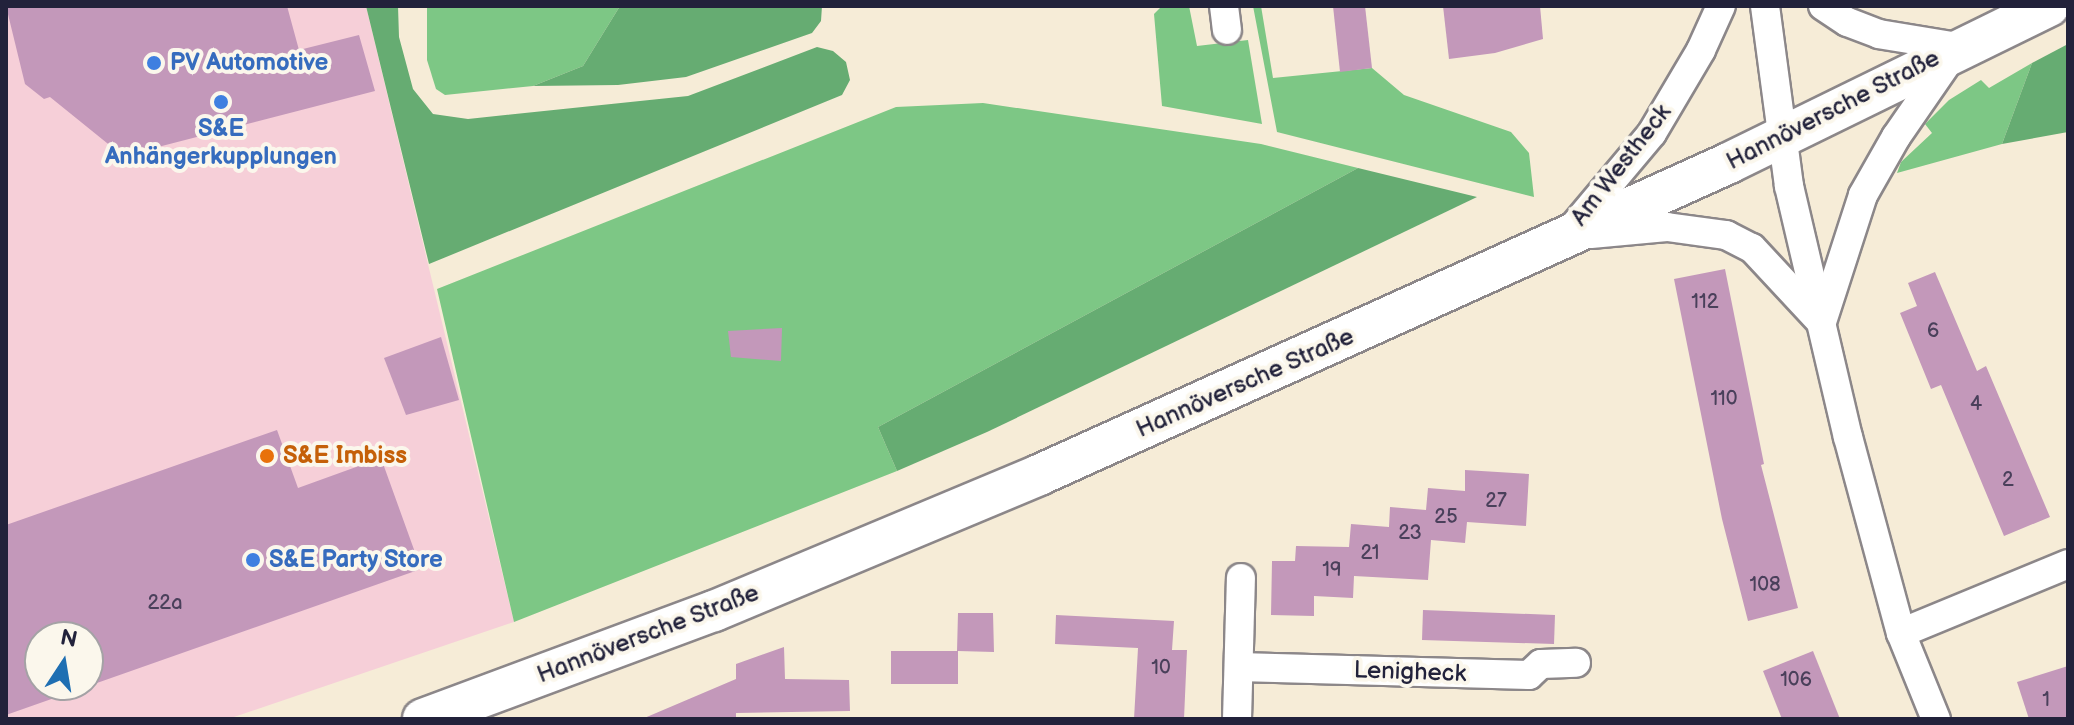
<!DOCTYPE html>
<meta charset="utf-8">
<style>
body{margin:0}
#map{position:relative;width:2074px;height:725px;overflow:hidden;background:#f6ecd7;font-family:"Balsamiq Sans",sans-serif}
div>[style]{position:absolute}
.built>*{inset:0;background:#f6cfd8}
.green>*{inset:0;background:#7dc785}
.forest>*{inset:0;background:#66ac72}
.building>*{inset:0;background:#c398ba}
.roads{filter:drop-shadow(2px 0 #8c8789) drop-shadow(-2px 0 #8c8789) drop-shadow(0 2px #8c8789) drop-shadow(0 -2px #8c8789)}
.street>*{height:28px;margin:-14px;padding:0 14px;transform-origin:14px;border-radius:14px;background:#fff}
.secondary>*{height:40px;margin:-20px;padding:0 20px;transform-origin:20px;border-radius:20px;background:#fff}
.dots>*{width:22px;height:22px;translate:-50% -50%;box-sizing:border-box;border:4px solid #fbf7ec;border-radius:50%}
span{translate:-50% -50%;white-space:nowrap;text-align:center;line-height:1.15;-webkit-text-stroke:8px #fbf7ec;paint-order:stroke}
.number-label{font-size:20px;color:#4a405b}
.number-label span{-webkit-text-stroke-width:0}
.shop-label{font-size:24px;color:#366cbe;font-weight:700}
.left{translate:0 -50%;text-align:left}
.street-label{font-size:24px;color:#22223b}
.food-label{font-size:24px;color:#c56008;font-weight:700}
.frame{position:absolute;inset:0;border:8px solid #22223b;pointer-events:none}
.north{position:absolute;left:24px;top:621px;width:80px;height:80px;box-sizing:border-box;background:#fbf7ec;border:2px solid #a4a2a5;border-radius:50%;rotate:12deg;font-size:22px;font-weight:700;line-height:32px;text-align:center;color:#22223b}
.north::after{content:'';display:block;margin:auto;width:28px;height:36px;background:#1f6fb2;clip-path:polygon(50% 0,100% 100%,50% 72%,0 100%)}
</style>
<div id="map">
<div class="built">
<i style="clip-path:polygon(evenodd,6px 6px,366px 6px,514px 622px,228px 719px,6px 719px,6px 6px,40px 637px,88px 637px,88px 685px,40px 685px,40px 637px)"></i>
</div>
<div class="green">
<i style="clip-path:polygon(427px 6px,620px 6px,583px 66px,533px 86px,445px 95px,436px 89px,427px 60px)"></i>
<i style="clip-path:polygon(1162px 6px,1189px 6px,1197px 46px,1248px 40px,1262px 124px,1162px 106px,1154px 14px)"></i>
<i style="clip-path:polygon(1253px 6px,1261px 6px,1273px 78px,1372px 68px,1404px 95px,1511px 132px,1529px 153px,1534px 197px,1277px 132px)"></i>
<i style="clip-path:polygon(2032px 63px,2002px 144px,1897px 173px,1901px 162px,1932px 133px,1925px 124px,1949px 100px,1981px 80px,1989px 88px)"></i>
<i style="clip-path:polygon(983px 103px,1261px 144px,1358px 168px,878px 427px,897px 471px,514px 622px,437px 289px,896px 107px)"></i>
</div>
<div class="forest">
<i style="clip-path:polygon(366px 6px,398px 6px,399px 37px,413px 89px,433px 114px,468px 119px,688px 96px,817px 47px,833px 51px,846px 62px,850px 80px,842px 95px,429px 264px)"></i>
<i style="clip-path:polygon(620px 6px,822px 6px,821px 21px,812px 33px,686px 77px,618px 85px,533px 86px,583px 66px)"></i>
<i style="clip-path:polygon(2068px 44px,2068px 132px,2002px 144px,2032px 63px)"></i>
<i style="clip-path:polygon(1358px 168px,1477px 197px,987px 432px,897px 471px,878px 427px)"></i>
</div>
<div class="building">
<i style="clip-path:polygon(6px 6px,287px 6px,299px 50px,359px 35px,375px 91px,123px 156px,50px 97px,44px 99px,25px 84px)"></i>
<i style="clip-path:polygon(1333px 6px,1365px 6px,1372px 68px,1340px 72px)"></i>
<i style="clip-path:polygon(1443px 6px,1540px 6px,1543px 39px,1495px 53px,1449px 59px)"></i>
<i style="clip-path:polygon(1725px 269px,1764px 464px,1761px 465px,1798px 608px,1748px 621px,1722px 519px,1674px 279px)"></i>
<i style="clip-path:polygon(1935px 272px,1977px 371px,1986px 366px,2050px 517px,2004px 536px,1941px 385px,1931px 389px,1900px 313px,1917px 306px,1908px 283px)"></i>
<i style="clip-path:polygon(782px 328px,781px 361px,731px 357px,728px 331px)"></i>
<i style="clip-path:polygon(441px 337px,459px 400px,406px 415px,384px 358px)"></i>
<i style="clip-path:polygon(evenodd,277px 430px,298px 488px,381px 458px,421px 569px,6px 715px,6px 525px,277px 430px,40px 637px,88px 637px,88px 685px,40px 685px,40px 637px)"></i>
<i style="clip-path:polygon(1465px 470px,1529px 474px,1526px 526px,1467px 522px,1465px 543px,1431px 540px,1428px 580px,1354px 576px,1353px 598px,1314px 596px,1314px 616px,1271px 615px,1272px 561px,1295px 561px,1296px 546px,1349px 547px,1351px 524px,1389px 527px,1390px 507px,1426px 510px,1428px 488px,1465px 491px)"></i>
<i style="clip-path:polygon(1423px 610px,1555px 615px,1554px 644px,1422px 640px)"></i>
<i style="clip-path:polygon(958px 613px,993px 613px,994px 652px,958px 651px,958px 684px,891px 684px,891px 651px,957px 651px)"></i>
<i style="clip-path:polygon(1056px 615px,1174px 621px,1172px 650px,1187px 650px,1184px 719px,1134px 719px,1138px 648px,1055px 644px)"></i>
<i style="clip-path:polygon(784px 647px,785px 679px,849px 680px,850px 711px,736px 713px,736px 719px,642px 719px,736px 679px,736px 664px)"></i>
<i style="clip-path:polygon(1813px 651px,1840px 719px,1782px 719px,1763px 671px)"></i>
<i style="clip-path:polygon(2068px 666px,2068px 719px,2029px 719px,2017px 682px)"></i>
</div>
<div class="roads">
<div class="street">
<i style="left:1224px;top:6px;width:24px;rotate:83deg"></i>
<i style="left:1765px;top:6px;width:182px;rotate:82.4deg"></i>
<i style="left:1789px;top:186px;width:258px;rotate:76.8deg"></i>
<i style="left:1848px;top:437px;width:203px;rotate:74.9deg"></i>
<i style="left:1901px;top:633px;width:93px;rotate:67.9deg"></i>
<i style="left:1569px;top:232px;width:129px;rotate:-50deg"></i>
<i style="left:1652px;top:133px;width:96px;rotate:-59.4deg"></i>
<i style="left:1701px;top:50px;width:48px;rotate:-65.6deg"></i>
<i style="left:1591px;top:234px;width:76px;rotate:-5.3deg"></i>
<i style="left:1667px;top:227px;width:60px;rotate:7.7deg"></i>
<i style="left:1726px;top:235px;width:29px;rotate:27deg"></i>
<i style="left:1752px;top:248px;width:97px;rotate:47.1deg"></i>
<i style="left:1822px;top:322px;width:133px;rotate:-72.1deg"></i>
<i style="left:1863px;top:195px;width:67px;rotate:-60.4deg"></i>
<i style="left:1896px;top:137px;width:109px;rotate:-55.4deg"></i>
<i style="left:1958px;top:47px;width:80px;rotate:-170.7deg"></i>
<i style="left:1879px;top:34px;width:34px;rotate:-159deg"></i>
<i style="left:1847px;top:22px;width:29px;rotate:-146deg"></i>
<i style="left:1901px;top:633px;width:181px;rotate:-22.4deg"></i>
<i style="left:1239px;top:667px;width:290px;rotate:1.6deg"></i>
<i style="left:1529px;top:675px;width:16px;rotate:-43deg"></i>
<i style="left:1541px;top:664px;width:35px;rotate:-2deg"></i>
<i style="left:1237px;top:719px;width:141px;rotate:-88.4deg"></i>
</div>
<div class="secondary">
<i style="left:423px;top:719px;width:310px;rotate:-20.4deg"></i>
<i style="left:714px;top:611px;width:352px;rotate:-22.7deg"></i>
<i style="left:1039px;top:475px;width:757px;rotate:-24.33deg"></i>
<i style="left:1729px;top:163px;width:356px;rotate:-26.1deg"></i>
</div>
</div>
<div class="dots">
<i style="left:154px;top:63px;background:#3f7fe0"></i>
<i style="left:221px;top:102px;background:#3f7fe0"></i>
<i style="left:267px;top:456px;background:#e8710a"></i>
<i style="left:253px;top:560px;background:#3f7fe0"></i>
</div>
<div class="number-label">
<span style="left:1705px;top:302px">112</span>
<span style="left:1933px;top:331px">6</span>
<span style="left:1724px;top:399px">110</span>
<span style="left:1976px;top:404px">4</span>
<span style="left:2008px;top:480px">2</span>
<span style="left:1496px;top:501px">27</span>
<span style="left:1446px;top:517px">25</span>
<span style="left:1410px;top:533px">23</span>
<span style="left:1370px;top:553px">21</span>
<span style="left:1332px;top:570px">19</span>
<span style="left:1765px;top:585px">108</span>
<span style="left:165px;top:603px">22a</span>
<span style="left:1161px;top:668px">10</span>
<span style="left:1796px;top:680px">106</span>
<span style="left:2046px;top:700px">1</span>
</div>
<div class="shop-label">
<span class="left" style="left:170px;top:63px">PV Automotive</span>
<span style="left:221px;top:143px">S&amp;E<br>Anhängerkupplungen</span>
<span class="left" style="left:269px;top:560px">S&amp;E Party Store</span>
</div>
<div class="street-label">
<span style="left:1833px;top:110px;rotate:-27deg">Hannöversche Straße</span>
<span style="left:1621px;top:165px;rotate:-52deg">Am Westheck</span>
<span style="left:1245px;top:383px;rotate:-24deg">Hannöversche Straße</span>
<span style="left:648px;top:634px;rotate:-21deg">Hannöversche Straße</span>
<span style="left:1410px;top:672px;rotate:2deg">Lenigheck</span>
</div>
<div class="food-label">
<span class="left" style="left:283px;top:456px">S&amp;E Imbiss</span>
</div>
<div class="frame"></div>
<div class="north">N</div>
</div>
